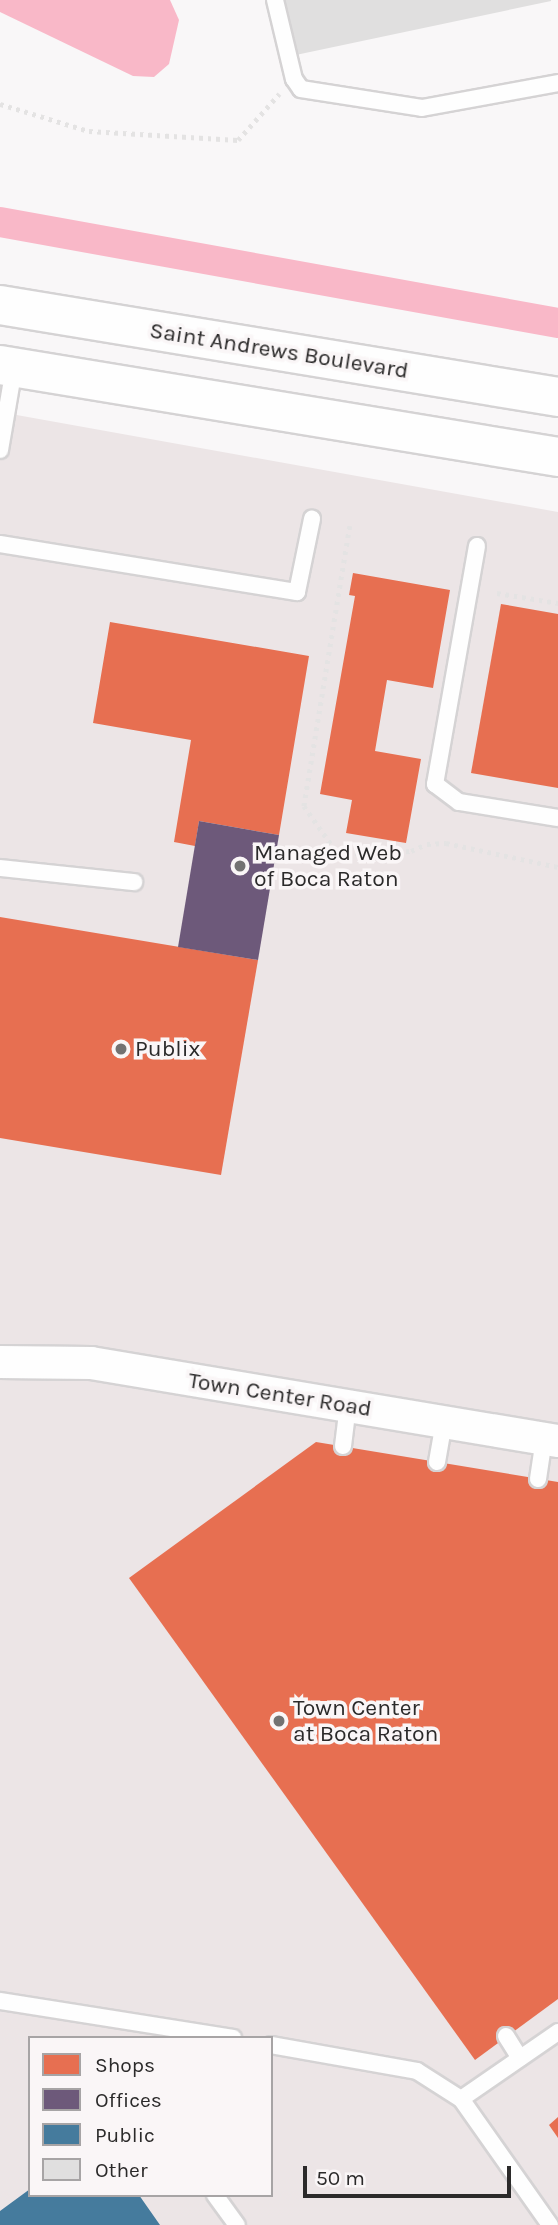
<!DOCTYPE html>
<style>
body{margin:0}
#map{position:relative;width:558px;height:2225px;overflow:hidden;background:#f9f7f8;font-family:Karla,sans-serif}
div>[style]{position:absolute}
.built>*{inset:0;background:#ece5e6}
.water>*{inset:0;background:#f9b8c8}
.shops>*{inset:0;background:#e76f51}
.offices>*{inset:0;background:#6d597a}
.public>*{inset:0;background:#457b9d}
.canal>*{height:30px;margin:-15px;padding:0 15px;transform-origin:15px;border-radius:15px;background:#f9b8c8}
.building>*{inset:0;background:#e0dfdf}
.path>*{height:4.5px;margin-top:-2.25px;transform-origin:0;background:repeating-linear-gradient(90deg,#e4e3e3 0 3.5px,transparent 0 8.5px)}
.roads{filter:drop-shadow(2px 0 #d5d3d4) drop-shadow(-2px 0 #d5d3d4) drop-shadow(0 2px #d5d3d4) drop-shadow(0 -2px #d5d3d4)}
.lane>*{height:16px;margin:-8px;padding:0 8px;transform-origin:8px;border-radius:8px;background:#fefefe}
.street>*{height:32px;margin:-16px;padding:0 16px;transform-origin:16px;border-radius:16px;background:#fefefe}
.secondary>*{height:38px;margin:-19px;padding:0 19px;transform-origin:19px;border-radius:19px;background:#fefefe}
.dots>*{width:19px;height:19px;translate:-50% -50%;box-sizing:border-box;border:4px solid #faf6f7;border-radius:50%}
span{translate:-50% -50%;white-space:nowrap;text-align:center;line-height:1.15;-webkit-text-stroke:7px #faf6f7;paint-order:stroke}
.street-label{font-size:23px;color:#2b2a2a}
.poi-label{font-size:23px;color:#2b2a2a}
.left{translate:0 -50%;text-align:left}
.legend{position:absolute;left:28px;top:2036px;width:245px;height:161px;box-sizing:border-box;background:#faf6f7;border:2px solid #a7a4a5;margin:0;padding:9px 12px;list-style:none;font-size:21px;color:#2b2a2a}
.legend li{display:flex;align-items:center;gap:14px;height:35px}
.legend b{width:35px;border:2px solid #a7a4a5}
.scale{position:absolute;left:303px;top:2166px;width:208px;height:32px;box-sizing:border-box;border:4px solid #2b2a2a;border-top:0;padding-left:9px;font-size:21px;line-height:24px;white-space:nowrap;color:#2b2a2a;-webkit-text-stroke:5px #faf6f7;paint-order:stroke}
</style>
<div id="map">
<div class="built">
<i style="clip-path:polygon(evenodd,0 412px,558px 512px,558px 2225px,0 2225px,0 412px,30px 2038px,271px 2038px,271px 2195px,30px 2195px,30px 2038px)"></i>
</div>
<div class="water">
<i style="clip-path:polygon(0 0,170px 0,179px 20px,169px 64px,154px 77px,133px 76px,0 12px)"></i>
</div>
<div class="shops">
<i style="clip-path:polygon(353px 573px,450px 590px,433px 688px,387px 680px,375px 751px,421px 759px,406px 843px,346px 833px,352px 800px,320px 794px,355px 596px,349px 595px)"></i>
<i style="clip-path:polygon(501px 604px,558px 614px,558px 788px,471px 773px)"></i>
<i style="clip-path:polygon(110px 622px,309px 656px,279px 835px,199px 821px,195px 846px,174px 842px,191px 740px,93px 723px)"></i>
<i style="clip-path:polygon(0 917px,258px 960px,221px 1175px,0 1138px)"></i>
<i style="clip-path:polygon(316px 1442px,558px 1482px,558px 1999px,475px 2060px,129px 1578px)"></i>
<i style="clip-path:polygon(558px 2117px,558px 2138px,549px 2125px)"></i>
</div>
<div class="offices">
<i style="clip-path:polygon(199px 821px,279px 835px,258px 960px,178px 947px)"></i>
</div>
<div class="public">
<i style="clip-path:polygon(30px 2189px,30px 2195px,139px 2195px,160px 2225px,0 2225px,0 2211px)"></i>
</div>
<div class="canal">
<i style="left:0;top:222px;width:567px;rotate:10.26deg"></i>
</div>
<div class="building">
<i style="clip-path:polygon(279px 0,551px 0,551px 1px,291px 56px)"></i>
</div>
<div class="path">
<i style="left:0;top:104px;width:93px;rotate:16.9deg"></i>
<i style="left:89px;top:131px;width:149px;rotate:3.5deg"></i>
<i style="left:238px;top:140px;width:62px;rotate:-48.3deg"></i>
<i style="left:350px;top:526px;width:284px;rotate:99.3deg"></i>
<i style="left:304px;top:806px;width:59px;rotate:54.7deg"></i>
<i style="left:338px;top:854px;width:73px;rotate:-2.4deg"></i>
<i style="left:411px;top:851px;width:17px;rotate:-24deg"></i>
<i style="left:427px;top:844px;width:19px;rotate:-3deg"></i>
<i style="left:446px;top:843px;width:115px;rotate:12.1deg"></i>
<i style="left:497px;top:593px;width:62px;rotate:9.3deg"></i>
</div>
<div class="roads">
<div class="lane">
<i style="left:275px;top:0;width:81px;rotate:76.5deg"></i>
<i style="left:294px;top:79px;width:12px;rotate:55deg"></i>
<i style="left:301px;top:89px;width:122px;rotate:8.9deg"></i>
<i style="left:422px;top:108px;width:138px;rotate:-10.4deg"></i>
<i style="left:0;top:450px;width:83px;rotate:-80.3deg"></i>
<i style="left:0;top:544px;width:301px;rotate:9.2deg"></i>
<i style="left:297px;top:592px;width:75px;rotate:-78.4deg"></i>
<i style="left:477px;top:546px;width:242px;rotate:100deg"></i>
<i style="left:435px;top:784px;width:30px;rotate:37deg"></i>
<i style="left:459px;top:802px;width:100px;rotate:9.2deg"></i>
<i style="left:0;top:868px;width:135px;rotate:6deg"></i>
<i style="left:343px;top:1446px;width:39px;rotate:-83deg"></i>
<i style="left:437px;top:1462px;width:41px;rotate:-80.1deg"></i>
<i style="left:538px;top:1479px;width:40px;rotate:-81.5deg"></i>
<i style="left:0;top:2001px;width:236px;rotate:9deg"></i>
<i style="left:506px;top:2036px;width:26px;rotate:58deg"></i>
<i style="left:271px;top:2045px;width:148px;rotate:10.1deg"></i>
<i style="left:417px;top:2071px;width:52px;rotate:32.5deg"></i>
<i style="left:215px;top:2195px;width:37px;rotate:54deg"></i>
<i style="left:550px;top:2225px;width:154px;rotate:-125.2deg"></i>
<i style="left:461px;top:2099px;width:118px;rotate:-34.6deg"></i>
</div>
<div class="street">
<i style="left:0;top:1362px;width:91px;rotate:0.6deg"></i>
<i style="left:91px;top:1363px;width:473px;rotate:9.5deg"></i>
</div>
<div class="secondary">
<i style="left:0;top:305px;width:566px;rotate:9.36deg"></i>
<i style="left:0;top:365px;width:566px;rotate:9.36deg"></i>
</div>
</div>
<div class="dots">
<i style="left:240px;top:866px;background:#737272"></i>
<i style="left:121px;top:1049px;background:#737272"></i>
<i style="left:279px;top:1721px;background:#737272"></i>
</div>
<div class="street-label">
<span style="left:279px;top:351px;rotate:9deg">Saint Andrews Boulevard</span>
<span style="left:280px;top:1395px;rotate:9deg">Town Center Road</span>
</div>
<div class="poi-label">
<span class="left" style="left:254px;top:866px">Managed Web<br>of Boca Raton</span>
<span class="left" style="left:135px;top:1049px">Publix</span>
<span class="left" style="left:293px;top:1721px">Town Center<br>at Boca Raton</span>
</div>
<ul class="legend">
<li><b style="height:19px;background:#e76f51"></b>Shops</li>
<li><b style="height:19px;background:#6d597a"></b>Offices</li>
<li><b style="height:19px;background:#457b9d"></b>Public</li>
<li><b style="height:19px;background:#e0dfdf"></b>Other</li>
</ul>
<div class="scale">50 m</div>
</div>
